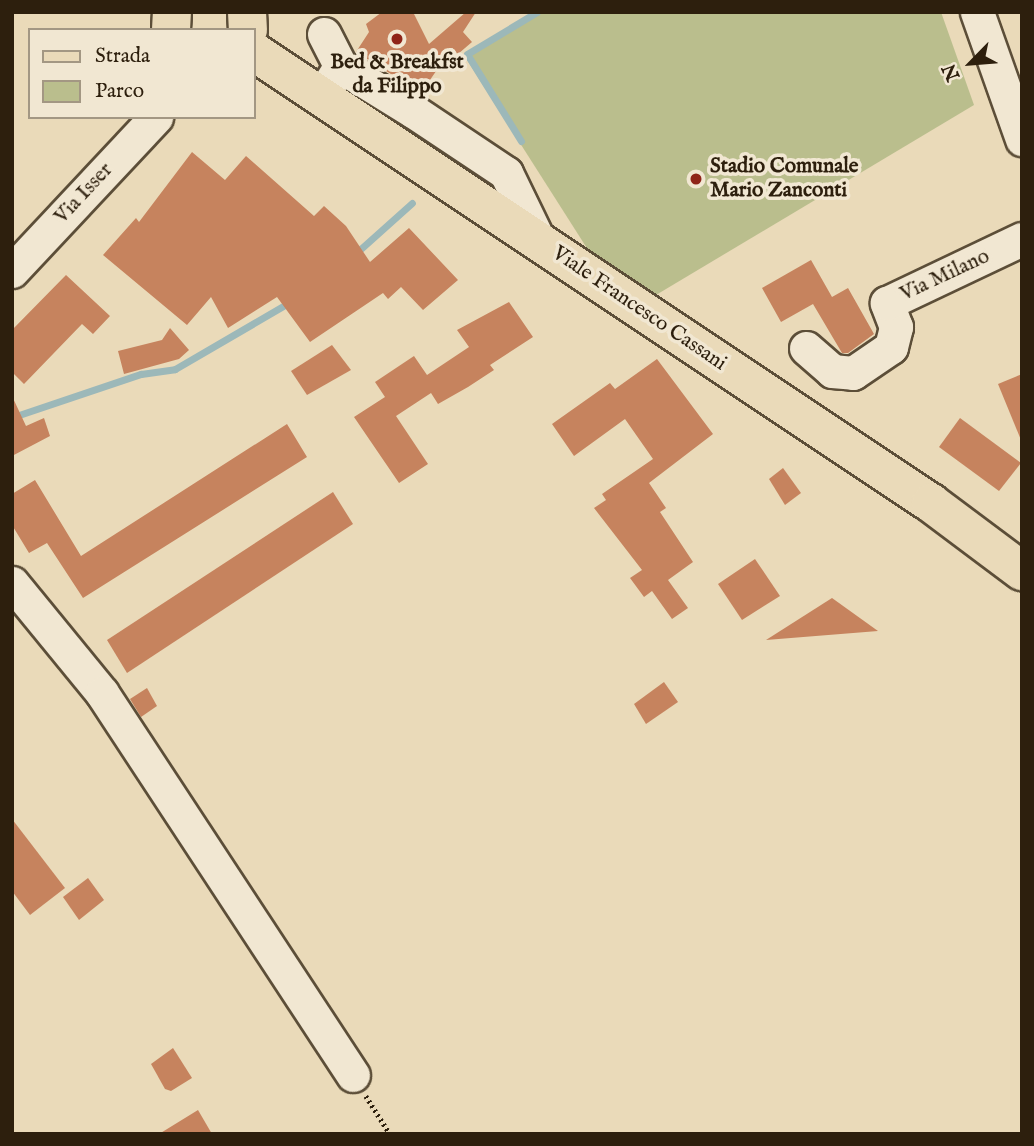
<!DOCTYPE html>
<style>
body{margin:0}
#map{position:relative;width:1034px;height:1146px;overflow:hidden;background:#eadab9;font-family:"IM FELL English",serif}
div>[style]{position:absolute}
.green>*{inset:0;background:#babe8d}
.stream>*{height:7px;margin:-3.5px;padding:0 3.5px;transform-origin:3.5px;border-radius:3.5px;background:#9cb8b9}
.building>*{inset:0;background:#c6835e}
.path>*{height:4.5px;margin-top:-2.25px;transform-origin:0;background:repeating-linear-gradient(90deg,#2d1f0d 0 2px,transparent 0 5.5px)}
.roads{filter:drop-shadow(2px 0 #5c4e38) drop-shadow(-2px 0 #5c4e38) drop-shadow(0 2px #5c4e38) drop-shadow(0 -2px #5c4e38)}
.minor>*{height:33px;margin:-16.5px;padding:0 16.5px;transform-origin:16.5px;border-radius:16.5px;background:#f1e7d2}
.major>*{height:38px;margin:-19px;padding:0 19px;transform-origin:19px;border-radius:19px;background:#eadab9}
.dots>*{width:19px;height:19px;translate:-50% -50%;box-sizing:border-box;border:4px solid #f1e7d2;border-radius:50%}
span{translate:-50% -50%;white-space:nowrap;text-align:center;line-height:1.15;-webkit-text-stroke:7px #f1e7d2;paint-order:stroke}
.poi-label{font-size:21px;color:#2d1f0d;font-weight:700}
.left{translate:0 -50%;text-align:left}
.street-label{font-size:21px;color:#2d1f0d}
.frame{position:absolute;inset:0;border:14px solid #2d1f0d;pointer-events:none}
.legend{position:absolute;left:28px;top:28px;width:228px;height:91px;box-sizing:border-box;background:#f1e7d2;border:2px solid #a39783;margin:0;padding:9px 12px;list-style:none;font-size:21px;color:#2d1f0d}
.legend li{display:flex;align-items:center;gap:14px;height:35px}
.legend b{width:35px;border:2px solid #a39783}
.north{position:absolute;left:936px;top:28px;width:70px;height:70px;-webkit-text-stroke:5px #f1e7d2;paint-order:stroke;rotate:245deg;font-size:19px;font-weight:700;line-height:28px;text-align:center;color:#2d1f0d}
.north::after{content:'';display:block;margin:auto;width:24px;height:32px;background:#2d1f0d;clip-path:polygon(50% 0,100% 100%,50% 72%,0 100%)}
</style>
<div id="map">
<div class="green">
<i style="clip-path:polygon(535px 12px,941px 12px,974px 105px,656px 295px,590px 253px,464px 55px)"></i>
</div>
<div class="stream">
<i style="left:521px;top:141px;width:102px;rotate:-121.8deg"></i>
<i style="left:467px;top:54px;width:82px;rotate:-31deg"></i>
<i style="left:356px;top:253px;width:75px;rotate:-41.8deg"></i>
<i style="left:13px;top:417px;width:135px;rotate:-18.6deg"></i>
<i style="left:141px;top:374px;width:34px;rotate:-8deg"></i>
<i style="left:175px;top:369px;width:133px;rotate:-30.2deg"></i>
</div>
<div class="building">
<i style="clip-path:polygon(382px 12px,413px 12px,429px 44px,466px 12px,476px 12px,463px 32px,472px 42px,458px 54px,452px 48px,421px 93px,356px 52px,369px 32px,366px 24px)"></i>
<i style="clip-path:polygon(192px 152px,225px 180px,246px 156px,314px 216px,324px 206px,346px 226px,370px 262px,409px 228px,458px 280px,423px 310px,401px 287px,388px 299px,383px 293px,310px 342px,277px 297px,228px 328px,211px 297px,187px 325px,103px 255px,136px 218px,139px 222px)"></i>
<i style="clip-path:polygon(811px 260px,832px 297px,848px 288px,874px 334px,848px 353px,842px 353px,813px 304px,781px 322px,762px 288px)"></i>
<i style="clip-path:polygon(66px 275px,110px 316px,93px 334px,82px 324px,24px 384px,12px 372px,12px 330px)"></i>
<i style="clip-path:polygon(509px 302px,533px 337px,490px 365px,494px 370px,468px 387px,438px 404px,431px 393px,396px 416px,428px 464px,399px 483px,354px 417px,385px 397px,375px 382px,414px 356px,427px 375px,469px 347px,457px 330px)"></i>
<i style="clip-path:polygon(170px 328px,189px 350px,179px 359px,124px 374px,118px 351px,162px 340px)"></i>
<i style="clip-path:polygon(332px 345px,351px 370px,307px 395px,291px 371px)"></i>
<i style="clip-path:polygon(657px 359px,713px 434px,649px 483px,666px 508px,660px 512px,693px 562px,668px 580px,688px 608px,672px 619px,652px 591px,644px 597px,630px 578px,642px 570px,594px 508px,606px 500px,602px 494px,653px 459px,625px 419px,574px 456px,552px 424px,610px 383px,615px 389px)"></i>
<i style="clip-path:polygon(1022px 374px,1022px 440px,1021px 440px,998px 384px)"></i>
<i style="clip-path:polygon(12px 396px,26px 426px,44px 418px,50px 436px,12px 456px)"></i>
<i style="clip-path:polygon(960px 418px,1021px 463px,999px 491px,939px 447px)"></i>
<i style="clip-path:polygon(287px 424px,307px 457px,83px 598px,47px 543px,29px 553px,12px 525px,12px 494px,35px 480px,81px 556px)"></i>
<i style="clip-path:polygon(783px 468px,801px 493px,785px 505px,769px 479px)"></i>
<i style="clip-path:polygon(333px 492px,353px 524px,127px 673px,107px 640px)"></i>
<i style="clip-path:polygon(755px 559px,780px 596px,742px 620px,718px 584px)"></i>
<i style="clip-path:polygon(832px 598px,878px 631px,766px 640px)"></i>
<i style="clip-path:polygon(664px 682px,678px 702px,646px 724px,634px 704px)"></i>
<i style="clip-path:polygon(147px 688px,157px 706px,141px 717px,130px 699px)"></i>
<i style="clip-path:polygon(12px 819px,65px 888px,30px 915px,12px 891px)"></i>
<i style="clip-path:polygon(88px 878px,104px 900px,79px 920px,63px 897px)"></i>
<i style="clip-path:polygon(173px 1048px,192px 1078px,171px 1091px,165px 1089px,151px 1064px)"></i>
<i style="clip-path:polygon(198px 1110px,212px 1134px,159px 1134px)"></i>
</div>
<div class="path">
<i style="left:366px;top:1096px;width:45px;rotate:57.7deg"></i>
</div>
<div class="roads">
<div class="minor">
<i style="left:977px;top:12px;width:135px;rotate:70.5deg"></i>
<i style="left:324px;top:34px;width:36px;rotate:63deg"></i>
<i style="left:321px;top:97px;width:36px;rotate:-58deg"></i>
<i style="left:340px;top:66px;width:86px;rotate:31.7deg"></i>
<i style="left:413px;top:111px;width:112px;rotate:33.7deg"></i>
<i style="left:506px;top:173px;width:78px;rotate:64.1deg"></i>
<i style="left:12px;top:271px;width:211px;rotate:-46.9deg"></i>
<i style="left:806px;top:348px;width:35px;rotate:41deg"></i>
<i style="left:832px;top:371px;width:21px;rotate:5deg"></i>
<i style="left:853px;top:373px;width:46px;rotate:-34.4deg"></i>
<i style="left:891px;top:347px;width:21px;rotate:-76deg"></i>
<i style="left:896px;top:327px;width:26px;rotate:-111deg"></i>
<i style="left:887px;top:303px;width:149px;rotate:-25.4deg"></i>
<i style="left:12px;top:583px;width:142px;rotate:50.7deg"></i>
<i style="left:102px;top:693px;width:457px;rotate:56.7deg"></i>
</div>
<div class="major">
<i style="left:247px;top:12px;width:18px;rotate:87deg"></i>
<i style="left:171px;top:30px;width:18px;rotate:-87deg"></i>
<i style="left:254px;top:52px;width:813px;rotate:33.67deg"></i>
<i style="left:931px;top:503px;width:114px;rotate:36.8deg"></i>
</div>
</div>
<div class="dots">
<i style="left:397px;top:39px;background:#8f2418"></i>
<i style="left:696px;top:179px;background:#8f2418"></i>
</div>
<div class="poi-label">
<span style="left:397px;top:75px">Bed &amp; Breakfst<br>da Filippo</span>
<span class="left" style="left:710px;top:179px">Stadio Comunale<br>Mario Zanconti</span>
</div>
<div class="street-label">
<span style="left:84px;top:194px;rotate:-47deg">Via Isser</span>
<span style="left:945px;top:276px;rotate:-25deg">Via Milano</span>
<span style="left:639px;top:309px;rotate:34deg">Viale Francesco Cassani</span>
</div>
<div class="frame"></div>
<ul class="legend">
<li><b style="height:9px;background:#eadab9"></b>Strada</li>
<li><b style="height:19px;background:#babe8d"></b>Parco</li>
</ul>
<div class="north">N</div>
</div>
